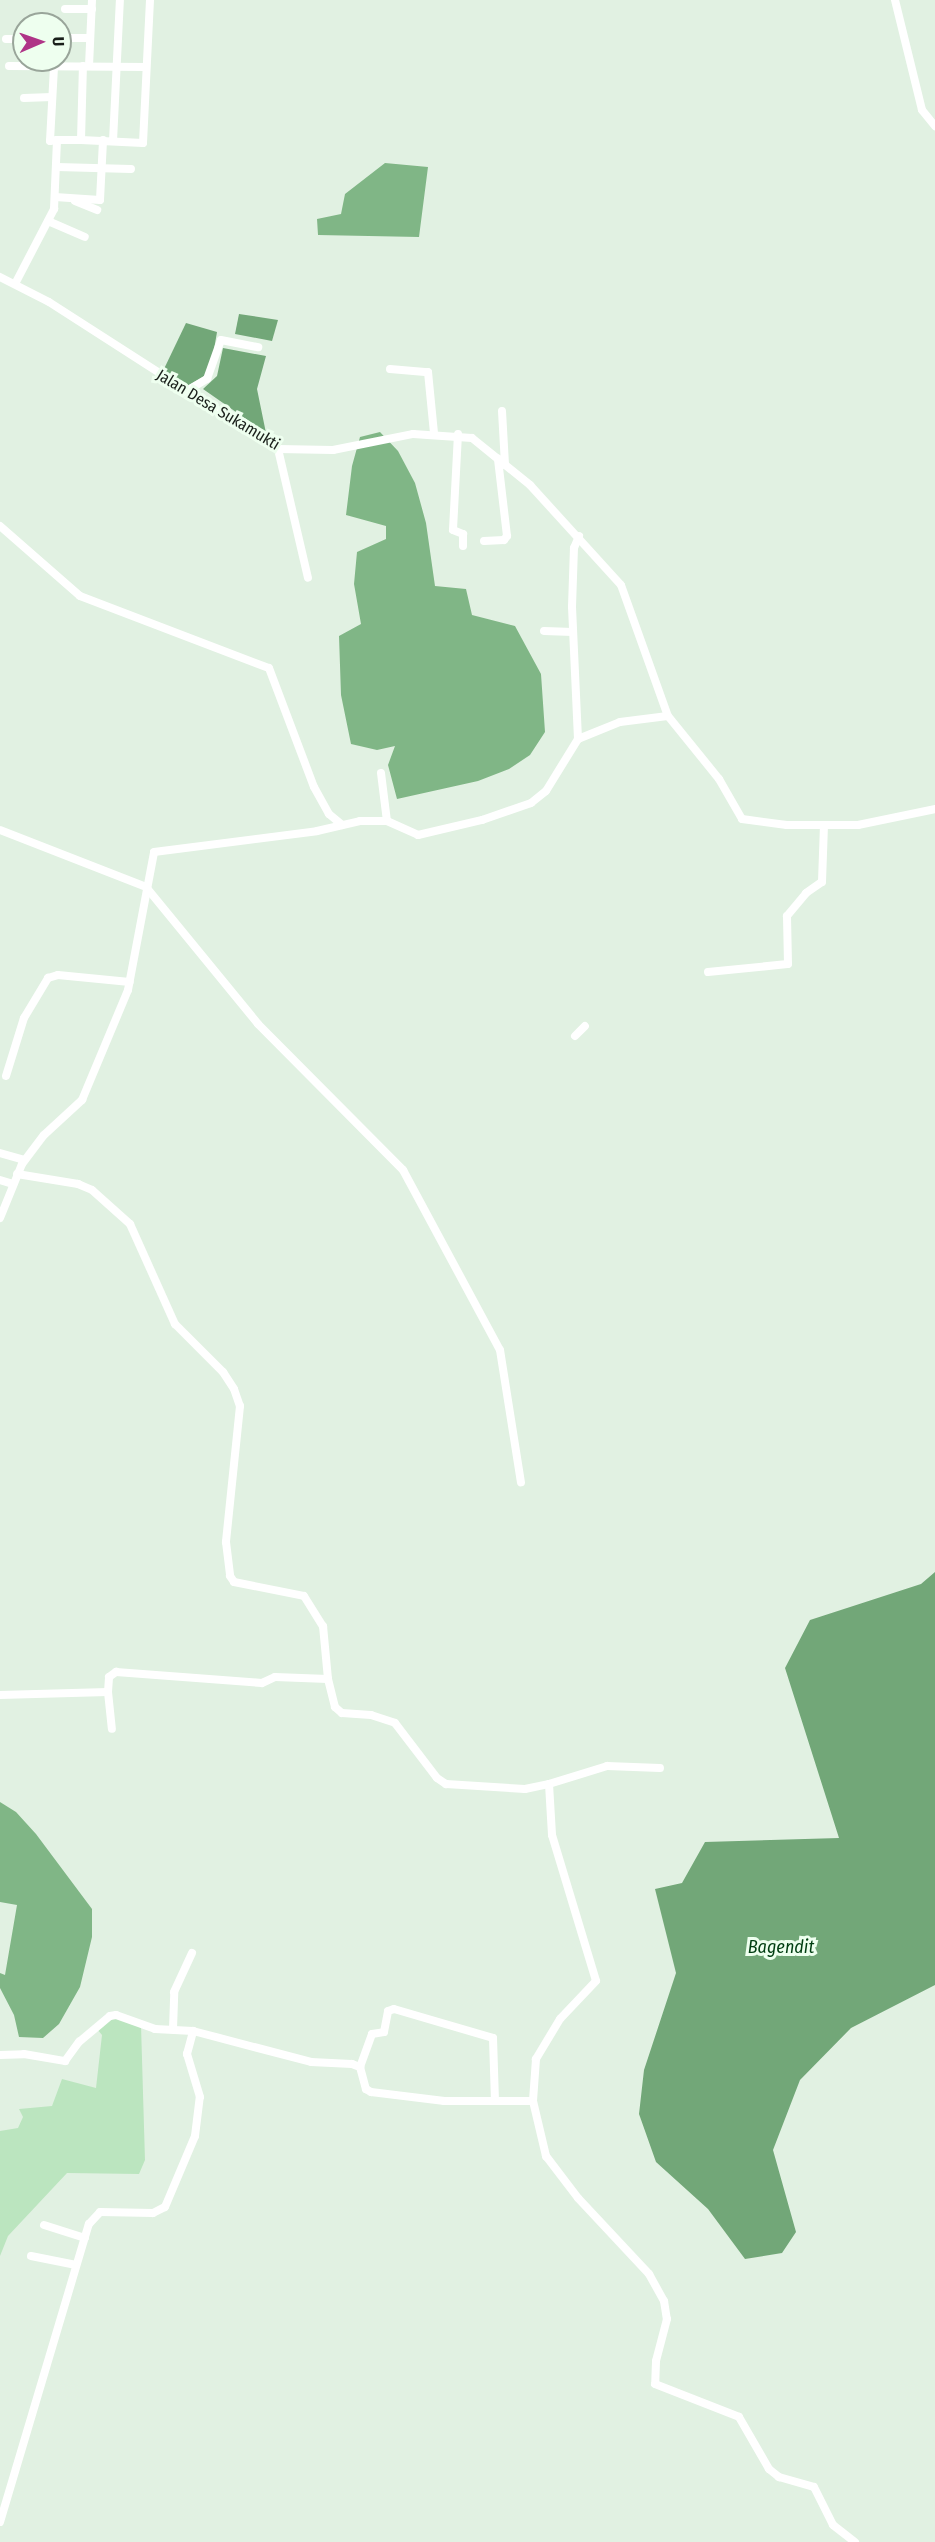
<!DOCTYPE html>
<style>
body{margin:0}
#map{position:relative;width:935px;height:2542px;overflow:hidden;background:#e1f1e2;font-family:"Fira Sans Condensed",sans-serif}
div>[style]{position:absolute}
.green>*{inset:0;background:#bbe5bf}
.forest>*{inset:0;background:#80b686}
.water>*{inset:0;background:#72a778}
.street>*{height:8px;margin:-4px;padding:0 4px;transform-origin:4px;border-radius:4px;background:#fff}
span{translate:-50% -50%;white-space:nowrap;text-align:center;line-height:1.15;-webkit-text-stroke:6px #eeffef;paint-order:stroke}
.street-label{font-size:16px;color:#191f1a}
.water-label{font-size:18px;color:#003e11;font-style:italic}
.north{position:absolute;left:12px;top:12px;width:60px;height:60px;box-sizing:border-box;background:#eeffef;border:2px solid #99a59a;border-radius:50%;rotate:88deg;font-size:16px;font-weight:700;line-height:24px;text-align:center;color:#191f1a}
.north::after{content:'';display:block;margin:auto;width:21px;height:27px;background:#af3487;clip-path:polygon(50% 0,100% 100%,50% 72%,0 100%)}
</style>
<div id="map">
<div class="green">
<i style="clip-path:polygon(113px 2015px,141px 2025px,145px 2160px,139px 2174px,67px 2173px,8px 2236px,0 2256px,0 2131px,18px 2128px,23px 2117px,19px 2109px,52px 2106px,62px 2079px,96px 2088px,102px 2035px,97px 2029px)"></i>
</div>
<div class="forest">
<i style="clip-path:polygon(385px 163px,428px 167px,419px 237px,318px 235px,317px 219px,341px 214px,345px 194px)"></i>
<i style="clip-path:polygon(380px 432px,398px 451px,415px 483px,426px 523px,435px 586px,466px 589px,472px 615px,515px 626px,541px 674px,545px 732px,530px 755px,509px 769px,478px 781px,397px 799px,388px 765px,395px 746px,377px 750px,351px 744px,341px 695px,339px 636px,361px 624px,354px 584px,357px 552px,386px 539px,386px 526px,346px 515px,352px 466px,360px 437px)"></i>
<i style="clip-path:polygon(0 1802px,16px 1812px,36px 1834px,92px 1909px,92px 1937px,80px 1987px,59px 2024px,43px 2038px,19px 2037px,14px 2015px,0 1988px,0 1973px,5px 1975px,17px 1905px,0 1902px)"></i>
</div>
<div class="water">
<i style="clip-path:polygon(239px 314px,278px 320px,272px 341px,235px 334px)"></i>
<i style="clip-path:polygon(186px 323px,217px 332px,210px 373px,187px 386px,163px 371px)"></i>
<i style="clip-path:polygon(223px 348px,266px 356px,257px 389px,266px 433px,203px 389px,217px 376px)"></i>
<i style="clip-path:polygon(935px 1572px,935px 1985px,851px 2028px,800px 2080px,773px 2150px,796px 2232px,782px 2253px,745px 2259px,708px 2209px,656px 2162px,639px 2114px,644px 2070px,676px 1973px,655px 1889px,682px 1883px,705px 1842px,839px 1838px,785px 1668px,810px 1620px,921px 1584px)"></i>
</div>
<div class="street">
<i style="left:895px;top:0;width:113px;rotate:76.2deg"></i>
<i style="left:922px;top:110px;width:21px;rotate:51deg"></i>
<i style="left:65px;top:9px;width:27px"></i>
<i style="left:60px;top:38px;width:30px"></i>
<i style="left:6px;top:39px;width:18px"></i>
<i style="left:9px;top:66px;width:137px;rotate:0.4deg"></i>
<i style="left:89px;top:66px;width:66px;rotate:-87.4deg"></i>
<i style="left:54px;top:67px;width:74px;rotate:93.1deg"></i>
<i style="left:50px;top:141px;width:7px;rotate:-8deg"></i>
<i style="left:24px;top:98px;width:28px;rotate:-2deg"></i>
<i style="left:81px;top:140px;width:62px;rotate:2.8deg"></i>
<i style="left:143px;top:143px;width:143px;rotate:-87.2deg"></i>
<i style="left:113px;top:141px;width:141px;rotate:-87.2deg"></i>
<i style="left:57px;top:167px;width:74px;rotate:1.5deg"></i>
<i style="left:55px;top:197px;width:45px;rotate:3.8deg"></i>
<i style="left:100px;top:200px;width:60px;rotate:-87.1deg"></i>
<i style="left:75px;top:201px;width:24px;rotate:22deg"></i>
<i style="left:48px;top:221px;width:40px;rotate:23.4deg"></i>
<i style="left:0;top:277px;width:55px;rotate:27deg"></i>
<i style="left:49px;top:302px;width:272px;rotate:32.7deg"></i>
<i style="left:278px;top:449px;width:55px;rotate:1deg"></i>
<i style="left:333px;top:450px;width:82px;rotate:-11.3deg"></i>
<i style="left:413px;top:434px;width:59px;rotate:3.9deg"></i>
<i style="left:472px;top:438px;width:75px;rotate:39deg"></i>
<i style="left:530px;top:485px;width:135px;rotate:47.7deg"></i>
<i style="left:621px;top:585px;width:139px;rotate:70.3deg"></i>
<i style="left:668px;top:716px;width:81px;rotate:51deg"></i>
<i style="left:719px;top:779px;width:46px;rotate:60.1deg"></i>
<i style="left:742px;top:819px;width:45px;rotate:7.6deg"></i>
<i style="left:787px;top:825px;width:71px"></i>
<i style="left:858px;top:825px;width:79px;rotate:-11.7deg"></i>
<i style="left:15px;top:284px;width:85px;rotate:-62.5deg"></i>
<i style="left:54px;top:209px;width:69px;rotate:-87.5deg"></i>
<i style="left:57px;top:140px;width:24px"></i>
<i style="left:81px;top:140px;width:74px;rotate:-88.5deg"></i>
<i style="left:390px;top:369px;width:38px;rotate:5deg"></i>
<i style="left:428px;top:372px;width:61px;rotate:84.4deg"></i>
<i style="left:185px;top:392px;width:26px;rotate:-31deg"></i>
<i style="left:207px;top:379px;width:41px;rotate:-70.3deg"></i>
<i style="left:221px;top:340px;width:38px;rotate:11deg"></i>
<i style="left:502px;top:411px;width:54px;rotate:86.8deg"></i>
<i style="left:458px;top:434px;width:96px;rotate:93deg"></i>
<i style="left:453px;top:530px;width:11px;rotate:22deg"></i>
<i style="left:463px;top:534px;width:12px;rotate:90deg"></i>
<i style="left:278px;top:449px;width:132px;rotate:76.9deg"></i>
<i style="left:0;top:526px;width:106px;rotate:41.2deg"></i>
<i style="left:80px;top:596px;width:202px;rotate:20.9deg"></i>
<i style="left:269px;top:668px;width:127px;rotate:69.3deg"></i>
<i style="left:314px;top:787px;width:31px;rotate:61deg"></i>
<i style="left:329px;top:814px;width:17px;rotate:40deg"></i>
<i style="left:484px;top:541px;width:20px;rotate:-3deg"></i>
<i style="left:504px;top:540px;width:5px;rotate:-53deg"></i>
<i style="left:507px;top:536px;width:78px;rotate:-96.7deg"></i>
<i style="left:544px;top:631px;width:29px;rotate:2deg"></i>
<i style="left:578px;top:739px;width:132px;rotate:-92.6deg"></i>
<i style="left:572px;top:607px;width:59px;rotate:-88.1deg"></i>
<i style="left:574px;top:548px;width:13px;rotate:-67deg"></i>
<i style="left:381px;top:773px;width:48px;rotate:82.9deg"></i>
<i style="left:0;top:830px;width:157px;rotate:21.3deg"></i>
<i style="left:146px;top:887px;width:177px;rotate:50.7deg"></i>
<i style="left:258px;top:1024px;width:206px;rotate:45.2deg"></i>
<i style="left:403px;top:1170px;width:204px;rotate:61.7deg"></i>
<i style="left:500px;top:1350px;width:134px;rotate:81deg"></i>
<i style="left:708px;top:972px;width:80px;rotate:-5.7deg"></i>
<i style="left:788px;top:964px;width:48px;rotate:-91.2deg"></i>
<i style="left:787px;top:916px;width:30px;rotate:-50deg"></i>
<i style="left:806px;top:893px;width:19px;rotate:-35deg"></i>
<i style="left:822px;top:882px;width:57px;rotate:-88deg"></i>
<i style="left:575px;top:1036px;width:14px;rotate:-45deg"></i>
<i style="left:6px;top:1076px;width:61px;rotate:-72.8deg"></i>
<i style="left:24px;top:1018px;width:47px;rotate:-59deg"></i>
<i style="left:48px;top:978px;width:10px;rotate:-17deg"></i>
<i style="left:58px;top:975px;width:72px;rotate:5.6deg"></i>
<i style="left:0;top:1153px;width:25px;rotate:16deg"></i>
<i style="left:17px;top:1174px;width:62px;rotate:9.3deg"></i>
<i style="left:78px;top:1184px;width:15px;rotate:23deg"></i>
<i style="left:92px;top:1190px;width:51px;rotate:41.8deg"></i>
<i style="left:130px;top:1224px;width:110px;rotate:65.8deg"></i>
<i style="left:175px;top:1324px;width:68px;rotate:45deg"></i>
<i style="left:223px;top:1372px;width:20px;rotate:57deg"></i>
<i style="left:234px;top:1389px;width:18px;rotate:71deg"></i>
<i style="left:240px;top:1406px;width:137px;rotate:95.9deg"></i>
<i style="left:226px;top:1542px;width:34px;rotate:83deg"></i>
<i style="left:230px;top:1576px;width:7px;rotate:56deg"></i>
<i style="left:234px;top:1582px;width:71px;rotate:11.3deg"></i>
<i style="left:304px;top:1596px;width:36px;rotate:58deg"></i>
<i style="left:323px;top:1626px;width:53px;rotate:84.6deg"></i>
<i style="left:328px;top:1679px;width:29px;rotate:76deg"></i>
<i style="left:335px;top:1707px;width:9px;rotate:41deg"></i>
<i style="left:342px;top:1713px;width:29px;rotate:4deg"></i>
<i style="left:371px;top:1715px;width:25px;rotate:18deg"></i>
<i style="left:395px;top:1723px;width:69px;rotate:52.6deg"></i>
<i style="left:437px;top:1778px;width:11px;rotate:34deg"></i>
<i style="left:446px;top:1784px;width:79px;rotate:3.6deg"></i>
<i style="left:525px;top:1789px;width:25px;rotate:-12deg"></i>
<i style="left:549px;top:1784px;width:51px;rotate:86.6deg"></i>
<i style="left:552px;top:1835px;width:152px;rotate:73.2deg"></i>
<i style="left:596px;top:1981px;width:52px;rotate:133.5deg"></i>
<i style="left:560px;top:2019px;width:47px;rotate:121deg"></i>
<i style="left:536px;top:2059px;width:42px;rotate:94.1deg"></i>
<i style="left:533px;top:2101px;width:57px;rotate:76.7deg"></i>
<i style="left:546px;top:2156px;width:53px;rotate:52.7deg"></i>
<i style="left:578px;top:2198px;width:104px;rotate:46.9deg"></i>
<i style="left:649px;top:2274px;width:31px;rotate:61deg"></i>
<i style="left:664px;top:2301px;width:18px;rotate:81deg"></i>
<i style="left:667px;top:2319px;width:43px;rotate:104.7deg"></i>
<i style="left:656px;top:2361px;width:23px;rotate:92deg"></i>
<i style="left:655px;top:2384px;width:90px;rotate:21.4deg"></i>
<i style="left:739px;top:2417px;width:60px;rotate:60deg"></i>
<i style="left:769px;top:2469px;width:13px;rotate:39deg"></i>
<i style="left:779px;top:2477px;width:36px;rotate:16deg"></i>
<i style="left:814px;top:2487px;width:42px;rotate:63.4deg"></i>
<i style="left:833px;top:2525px;width:28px;rotate:38deg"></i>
<i style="left:0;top:1180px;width:14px;rotate:17deg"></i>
<i style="left:0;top:1218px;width:58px;rotate:-67.8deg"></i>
<i style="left:22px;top:1164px;width:36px;rotate:-53deg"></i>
<i style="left:44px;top:1135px;width:52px;rotate:-42.6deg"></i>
<i style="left:82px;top:1100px;width:119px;rotate:-67.3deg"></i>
<i style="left:128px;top:990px;width:140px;rotate:-79.3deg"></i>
<i style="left:154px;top:852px;width:164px;rotate:-7.3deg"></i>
<i style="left:317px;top:831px;width:44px;rotate:-13.1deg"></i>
<i style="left:360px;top:821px;width:27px"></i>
<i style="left:387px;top:821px;width:34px;rotate:24deg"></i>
<i style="left:418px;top:835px;width:66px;rotate:-13.2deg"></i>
<i style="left:482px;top:820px;width:52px;rotate:-19.1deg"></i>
<i style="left:531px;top:803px;width:19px;rotate:-39deg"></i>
<i style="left:546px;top:791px;width:61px;rotate:-58.4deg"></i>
<i style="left:578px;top:739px;width:45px;rotate:-22deg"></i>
<i style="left:620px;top:722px;width:48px;rotate:-7.1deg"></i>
<i style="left:108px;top:1692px;width:37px;rotate:84deg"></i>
<i style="left:0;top:1695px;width:108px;rotate:-1.6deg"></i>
<i style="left:108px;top:1692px;width:15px;rotate:-86deg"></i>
<i style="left:109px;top:1677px;width:9px;rotate:-36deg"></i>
<i style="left:116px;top:1672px;width:146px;rotate:4.3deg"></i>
<i style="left:262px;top:1683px;width:14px;rotate:-25deg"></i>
<i style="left:275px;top:1677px;width:53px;rotate:2.2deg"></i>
<i style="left:549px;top:1784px;width:61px;rotate:-17.2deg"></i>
<i style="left:607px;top:1766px;width:53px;rotate:2.2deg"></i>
<i style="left:173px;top:2029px;width:37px;rotate:-88deg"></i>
<i style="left:174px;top:1992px;width:43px;rotate:-65.2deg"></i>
<i style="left:0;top:2055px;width:24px;rotate:-2deg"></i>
<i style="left:24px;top:2054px;width:42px;rotate:9.7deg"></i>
<i style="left:65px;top:2061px;width:24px;rotate:-54deg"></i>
<i style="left:79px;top:2042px;width:40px;rotate:-40deg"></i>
<i style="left:110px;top:2016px;width:6px;rotate:-9deg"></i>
<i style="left:116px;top:2015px;width:41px;rotate:19.7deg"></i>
<i style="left:155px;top:2029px;width:38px;rotate:3deg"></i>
<i style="left:193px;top:2031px;width:122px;rotate:14.7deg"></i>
<i style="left:311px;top:2062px;width:41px;rotate:2.8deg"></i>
<i style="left:352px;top:2064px;width:9px;rotate:21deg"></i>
<i style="left:360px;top:2067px;width:23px;rotate:75deg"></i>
<i style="left:366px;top:2089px;width:6px;rotate:31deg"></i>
<i style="left:371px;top:2092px;width:74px;rotate:7deg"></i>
<i style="left:444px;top:2101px;width:89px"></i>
<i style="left:360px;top:2067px;width:35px;rotate:-70deg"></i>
<i style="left:372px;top:2034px;width:12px;rotate:-9deg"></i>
<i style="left:384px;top:2032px;width:21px;rotate:-79deg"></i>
<i style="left:388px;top:2011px;width:6px;rotate:-18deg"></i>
<i style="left:394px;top:2009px;width:103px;rotate:16.3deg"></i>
<i style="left:493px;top:2038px;width:63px;rotate:88.2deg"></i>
<i style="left:44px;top:2225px;width:43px;rotate:17.6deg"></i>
<i style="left:31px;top:2256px;width:46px;rotate:11.3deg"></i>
<i style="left:0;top:2522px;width:311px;rotate:-73.4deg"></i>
<i style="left:89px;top:2224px;width:16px;rotate:-47deg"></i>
<i style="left:100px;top:2212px;width:53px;rotate:1.1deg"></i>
<i style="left:153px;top:2213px;width:13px;rotate:-27deg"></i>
<i style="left:165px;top:2207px;width:77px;rotate:-67.1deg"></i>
<i style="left:195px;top:2136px;width:39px;rotate:-83deg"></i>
<i style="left:200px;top:2097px;width:45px;rotate:-106.8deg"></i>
<i style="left:187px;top:2054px;width:24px;rotate:-75deg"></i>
</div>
<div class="street-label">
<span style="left:218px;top:410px;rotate:31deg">Jalan Desa Sukamukti</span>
</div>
<div class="water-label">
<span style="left:781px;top:1947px">Bagendit</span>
</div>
<div class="north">U</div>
</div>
